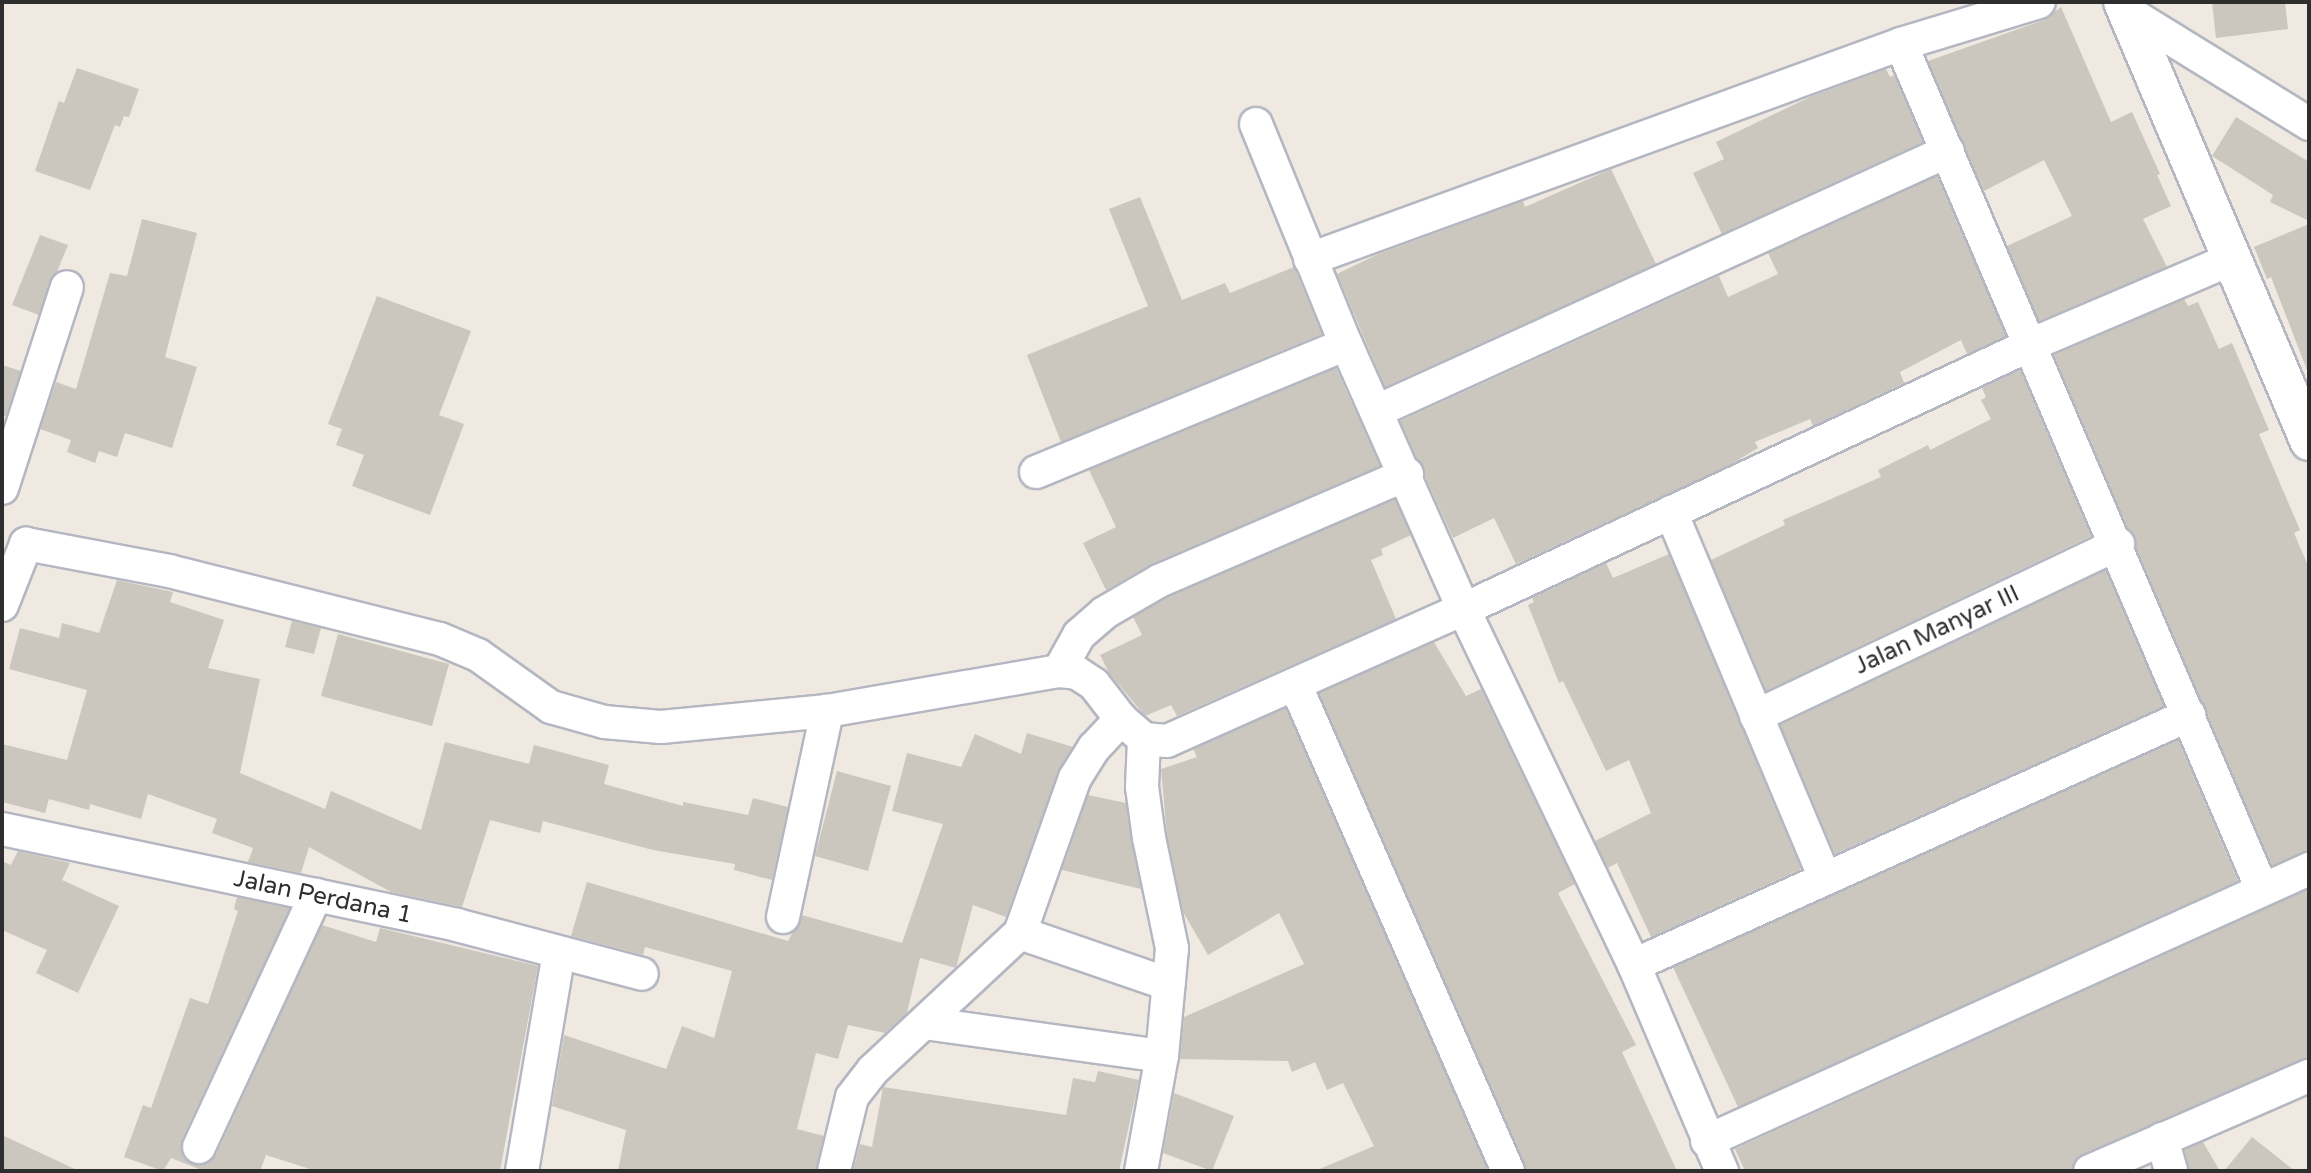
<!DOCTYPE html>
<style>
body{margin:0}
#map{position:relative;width:2311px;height:1173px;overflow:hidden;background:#efe9e1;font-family:"Varela Round",sans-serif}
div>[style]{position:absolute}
.building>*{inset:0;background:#cbc7bf}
.roads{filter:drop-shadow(2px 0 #b4b7c1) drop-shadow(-2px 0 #b4b7c1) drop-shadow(0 2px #b4b7c1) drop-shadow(0 -2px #b4b7c1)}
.minor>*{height:32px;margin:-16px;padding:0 16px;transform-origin:16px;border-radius:16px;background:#fff}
.tertiary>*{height:38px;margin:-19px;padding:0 19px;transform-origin:19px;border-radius:19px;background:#fff}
span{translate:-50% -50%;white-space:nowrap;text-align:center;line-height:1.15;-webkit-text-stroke:5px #fff;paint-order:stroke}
.street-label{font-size:24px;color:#2e2e2e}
.frame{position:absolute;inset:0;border:4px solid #2e2e2e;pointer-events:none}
</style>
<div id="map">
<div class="building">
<i style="clip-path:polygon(2212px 2px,2285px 2px,2288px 29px,2216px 38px)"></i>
<i style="clip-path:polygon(2061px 7px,2111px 122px,2132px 112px,2160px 174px,2157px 175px,2171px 206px,2143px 219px,2167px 267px,2039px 321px,2007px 246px,2072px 216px,2044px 160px,1984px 191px,1928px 61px,2044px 20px)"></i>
<i style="clip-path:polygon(77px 68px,139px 89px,129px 117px,124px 116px,120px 127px,115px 125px,90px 190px,35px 171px,59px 101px,64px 103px)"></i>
<i style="clip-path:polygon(1886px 69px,1890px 77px,1894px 75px,1923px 142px,1722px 234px,1693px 173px,1724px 159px,1716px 142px,1810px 97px)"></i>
<i style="clip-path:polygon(2236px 117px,2309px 162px,2309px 221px,2270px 202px,2273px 195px,2212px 156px)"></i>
<i style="clip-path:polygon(1611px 169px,1656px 264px,1385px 387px,1337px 274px,1376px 255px,1523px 201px,1525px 207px)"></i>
<i style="clip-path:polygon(1937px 176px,2006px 336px,1967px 354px,1961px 340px,1900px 372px,1904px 383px,1813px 426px,1810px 419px,1755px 442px,1758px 448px,1728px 466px,1516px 564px,1494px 518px,1453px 538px,1400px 421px,1719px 276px,1728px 297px,1778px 274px,1768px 253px)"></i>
<i style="clip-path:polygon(1140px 197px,1182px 300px,1225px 283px,1230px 293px,1294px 267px,1322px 334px,1061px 442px,1027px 355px,1148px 306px,1109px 209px)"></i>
<i style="clip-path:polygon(142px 219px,197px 233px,165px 357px,197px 367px,172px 448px,125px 433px,117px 457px,99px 451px,95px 463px,67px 452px,71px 440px,40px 429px,56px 382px,76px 389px,110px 273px,127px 276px)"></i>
<i style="clip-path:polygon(2309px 224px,2309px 369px,2307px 370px,2271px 277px,2267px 279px,2254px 247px)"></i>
<i style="clip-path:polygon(40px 235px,68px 245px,39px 315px,12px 305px)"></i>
<i style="clip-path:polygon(377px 296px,471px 331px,439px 415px,464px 424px,430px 515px,352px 486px,364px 455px,336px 445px,342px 429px,328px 424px)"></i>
<i style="clip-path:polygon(2184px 299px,2188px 306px,2198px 302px,2219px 349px,2232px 343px,2269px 430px,2259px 434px,2300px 530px,2294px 533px,2309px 568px,2309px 851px,2272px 866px,2054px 355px)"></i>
<i style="clip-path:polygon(2px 365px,21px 371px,6px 416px,2px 415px)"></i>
<i style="clip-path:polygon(1336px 368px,1380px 466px,1152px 564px,1106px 590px,1083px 543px,1116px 527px,1089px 470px)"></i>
<i style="clip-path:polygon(2020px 370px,2091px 536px,1766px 691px,1711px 560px,1785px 525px,1783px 520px,1881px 477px,1878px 470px,1928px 445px,1930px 450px,1991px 419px,1981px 400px,1986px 397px,1982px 388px)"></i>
<i style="clip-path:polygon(1395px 499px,1411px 535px,1381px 549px,1383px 555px,1371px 560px,1396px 619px,1177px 716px,1171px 705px,1145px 716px,1109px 673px,1100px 655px,1142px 635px,1133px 617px,1167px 597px)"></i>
<i style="clip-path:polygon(1669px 554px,1801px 869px,1651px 937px,1617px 863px,1608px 868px,1595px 841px,1651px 813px,1629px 760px,1606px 771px,1563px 681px,1559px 683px,1528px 605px,1534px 602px,1532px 598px,1606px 563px,1613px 578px)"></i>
<i style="clip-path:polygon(2106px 570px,2164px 706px,1835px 854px,1780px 725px)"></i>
<i style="clip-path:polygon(117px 580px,173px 592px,170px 602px,224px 620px,208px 668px,260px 679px,240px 773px,325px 809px,331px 791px,421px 830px,445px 742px,529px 764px,534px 745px,609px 765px,604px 784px,683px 806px,683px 802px,748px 815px,753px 798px,788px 807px,772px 880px,734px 870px,735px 864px,653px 850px,543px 821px,540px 833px,490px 820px,462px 907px,391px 892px,309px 847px,301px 873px,248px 862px,253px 848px,212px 833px,217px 819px,148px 794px,141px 819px,90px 804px,89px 810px,49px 799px,45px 813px,2px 802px,2px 744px,67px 760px,87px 690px,9px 669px,20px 628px,59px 638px,62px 623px,99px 633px)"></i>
<i style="clip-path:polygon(292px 621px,321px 628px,314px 654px,285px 647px)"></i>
<i style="clip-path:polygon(338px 634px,449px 664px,432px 726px,321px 696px)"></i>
<i style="clip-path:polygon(1434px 642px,1466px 696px,1481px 689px,1575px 884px,1558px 893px,1636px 1045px,1622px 1052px,1677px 1171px,1526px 1171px,1319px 693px)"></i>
<i style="clip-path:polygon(1286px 708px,1488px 1171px,1315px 1171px,1374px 1146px,1343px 1083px,1327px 1090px,1315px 1062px,1292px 1072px,1288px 1061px,1180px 1059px,1184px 1017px,1304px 964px,1279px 913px,1208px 955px,1183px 912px,1167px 835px,1161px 769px,1197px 757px,1193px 749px)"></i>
<i style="clip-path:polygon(1027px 733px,1073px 747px,1058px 772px,1006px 917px,973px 905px,956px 968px,920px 958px,907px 1013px,885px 1033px,848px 1025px,838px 1059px,816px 1053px,797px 1129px,824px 1136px,816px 1171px,618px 1171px,626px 1130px,552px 1106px,564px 1035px,666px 1069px,682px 1026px,714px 1038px,732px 971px,645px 947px,643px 955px,571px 936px,587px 882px,788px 941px,802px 915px,902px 943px,943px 824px,892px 811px,907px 753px,961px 767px,975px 734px,1021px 754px)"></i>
<i style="clip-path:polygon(2178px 740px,2238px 881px,1738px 1107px,1673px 967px)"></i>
<i style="clip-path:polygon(837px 771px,891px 786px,868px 871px,815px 856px)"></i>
<i style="clip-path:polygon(1088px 795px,1126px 803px,1141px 889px,1062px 870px)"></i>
<i style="clip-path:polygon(18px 851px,70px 863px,62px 880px,119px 906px,78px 993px,36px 973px,47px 950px,2px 930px,2px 861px,11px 865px)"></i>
<i style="clip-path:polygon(2309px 889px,2309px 1058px,2083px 1154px,2072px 1171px,1745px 1171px,1735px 1149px)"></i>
<i style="clip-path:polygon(237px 897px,290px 908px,182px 1139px,184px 1158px,201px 1165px,216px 1155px,322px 925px,376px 942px,380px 928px,538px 966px,500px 1171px,316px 1171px,266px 1155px,260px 1171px,204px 1171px,171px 1158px,163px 1171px,124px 1157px,143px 1105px,151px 1108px,190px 998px,208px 1004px,238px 911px,234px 909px)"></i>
<i style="clip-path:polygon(1098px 1071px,1139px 1080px,1119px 1171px,853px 1171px,860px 1144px,872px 1147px,883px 1087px,1066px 1115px,1073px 1078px,1095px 1082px)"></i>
<i style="clip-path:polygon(1174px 1093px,1234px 1116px,1212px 1171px,1163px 1153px)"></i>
<i style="clip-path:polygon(2px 1135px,79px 1171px,2px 1171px)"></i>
<i style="clip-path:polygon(2252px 1137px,2295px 1171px,2224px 1171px)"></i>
<i style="clip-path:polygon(2203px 1142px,2220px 1171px,2189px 1171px,2184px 1150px)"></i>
</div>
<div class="roads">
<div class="minor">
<i style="left:2128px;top:12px;width:213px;rotate:31.7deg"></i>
<i style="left:1901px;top:44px;width:919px;rotate:66.87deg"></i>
<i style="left:1256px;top:124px;width:238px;rotate:67.8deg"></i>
<i style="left:1346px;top:344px;width:289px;rotate:66.1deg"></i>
<i style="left:1463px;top:608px;width:396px;rotate:64.4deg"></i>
<i style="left:1634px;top:965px;width:224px;rotate:66.9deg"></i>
<i style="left:1310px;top:259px;width:629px;rotate:-19.99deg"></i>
<i style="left:1901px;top:44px;width:144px;rotate:-16.9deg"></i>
<i style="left:1379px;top:410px;width:625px;rotate:-24.47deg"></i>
<i style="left:1036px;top:472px;width:335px;rotate:-22.4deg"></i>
<i style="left:2px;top:488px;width:211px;rotate:-72.1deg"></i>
<i style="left:1671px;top:512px;width:395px;rotate:67.2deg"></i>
<i style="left:2px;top:605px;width:66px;rotate:-68.5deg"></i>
<i style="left:26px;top:544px;width:146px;rotate:10.7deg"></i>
<i style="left:169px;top:571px;width:279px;rotate:14.1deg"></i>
<i style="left:440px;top:639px;width:41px;rotate:22.8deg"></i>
<i style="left:478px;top:655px;width:90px;rotate:35.5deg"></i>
<i style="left:551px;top:707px;width:55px;rotate:15.8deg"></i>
<i style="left:604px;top:722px;width:57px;rotate:5deg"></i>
<i style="left:661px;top:727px;width:167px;rotate:-5.5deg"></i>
<i style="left:827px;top:711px;width:235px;rotate:-9.8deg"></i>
<i style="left:1059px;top:671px;width:18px;rotate:6deg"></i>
<i style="left:1077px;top:673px;width:20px;rotate:33deg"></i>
<i style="left:1094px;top:684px;width:44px;rotate:52.4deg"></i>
<i style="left:1121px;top:719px;width:30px;rotate:41deg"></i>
<i style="left:1144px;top:739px;width:23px;rotate:5deg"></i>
<i style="left:1167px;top:741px;width:337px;rotate:-24deg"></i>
<i style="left:1475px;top:604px;width:612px;rotate:-25.02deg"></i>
<i style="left:2030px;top:345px;width:220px;rotate:-23.1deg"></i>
<i style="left:1059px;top:671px;width:41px;rotate:-60.9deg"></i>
<i style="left:1079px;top:635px;width:33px;rotate:-41deg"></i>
<i style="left:1104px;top:613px;width:64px;rotate:-30.2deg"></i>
<i style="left:1159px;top:581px;width:270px;rotate:-23.3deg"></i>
<i style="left:1296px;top:686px;width:529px;rotate:66.39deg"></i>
<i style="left:1756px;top:716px;width:401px;rotate:-25.4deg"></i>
<i style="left:2px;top:829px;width:465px;rotate:11.9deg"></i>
<i style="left:457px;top:925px;width:191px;rotate:14.8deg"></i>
<i style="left:783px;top:917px;width:211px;rotate:-77.9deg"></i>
<i style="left:1020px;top:933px;width:157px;rotate:19deg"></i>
<i style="left:1634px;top:965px;width:609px;rotate:-24.25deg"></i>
<i style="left:924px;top:1023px;width:240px;rotate:7.9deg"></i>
<i style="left:2162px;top:1139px;width:33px;rotate:74deg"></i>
<i style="left:1707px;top:1141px;width:661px;rotate:-24.31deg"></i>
<i style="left:199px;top:1147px;width:278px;rotate:-65.1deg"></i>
<i style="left:522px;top:1171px;width:221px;rotate:-80.4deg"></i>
<i style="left:834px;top:1171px;width:76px;rotate:-76.3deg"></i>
<i style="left:852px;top:1097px;width:34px;rotate:-52deg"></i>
<i style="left:873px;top:1070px;width:201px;rotate:-43deg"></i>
<i style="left:1020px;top:933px;width:164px;rotate:-70.5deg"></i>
<i style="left:1075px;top:778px;width:36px;rotate:-58deg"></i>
<i style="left:1094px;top:748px;width:40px;rotate:-47deg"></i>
<i style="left:1141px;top:1171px;width:117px;rotate:-79.7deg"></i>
<i style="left:1162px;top:1056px;width:108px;rotate:-84.7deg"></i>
<i style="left:1172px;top:948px;width:112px;rotate:-101.8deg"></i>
<i style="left:1149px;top:838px;width:51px;rotate:-97.8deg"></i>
<i style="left:1142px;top:787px;width:48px;rotate:-87.6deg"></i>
<i style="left:2090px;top:1171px;width:239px;rotate:-23.5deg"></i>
</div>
<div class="tertiary">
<i style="left:2123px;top:2px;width:477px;rotate:67deg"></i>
</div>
</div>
<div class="street-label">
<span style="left:1937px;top:630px;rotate:-25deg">Jalan Manyar III</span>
<span style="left:323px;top:897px;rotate:12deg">Jalan Perdana 1</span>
</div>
<div class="frame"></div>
</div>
